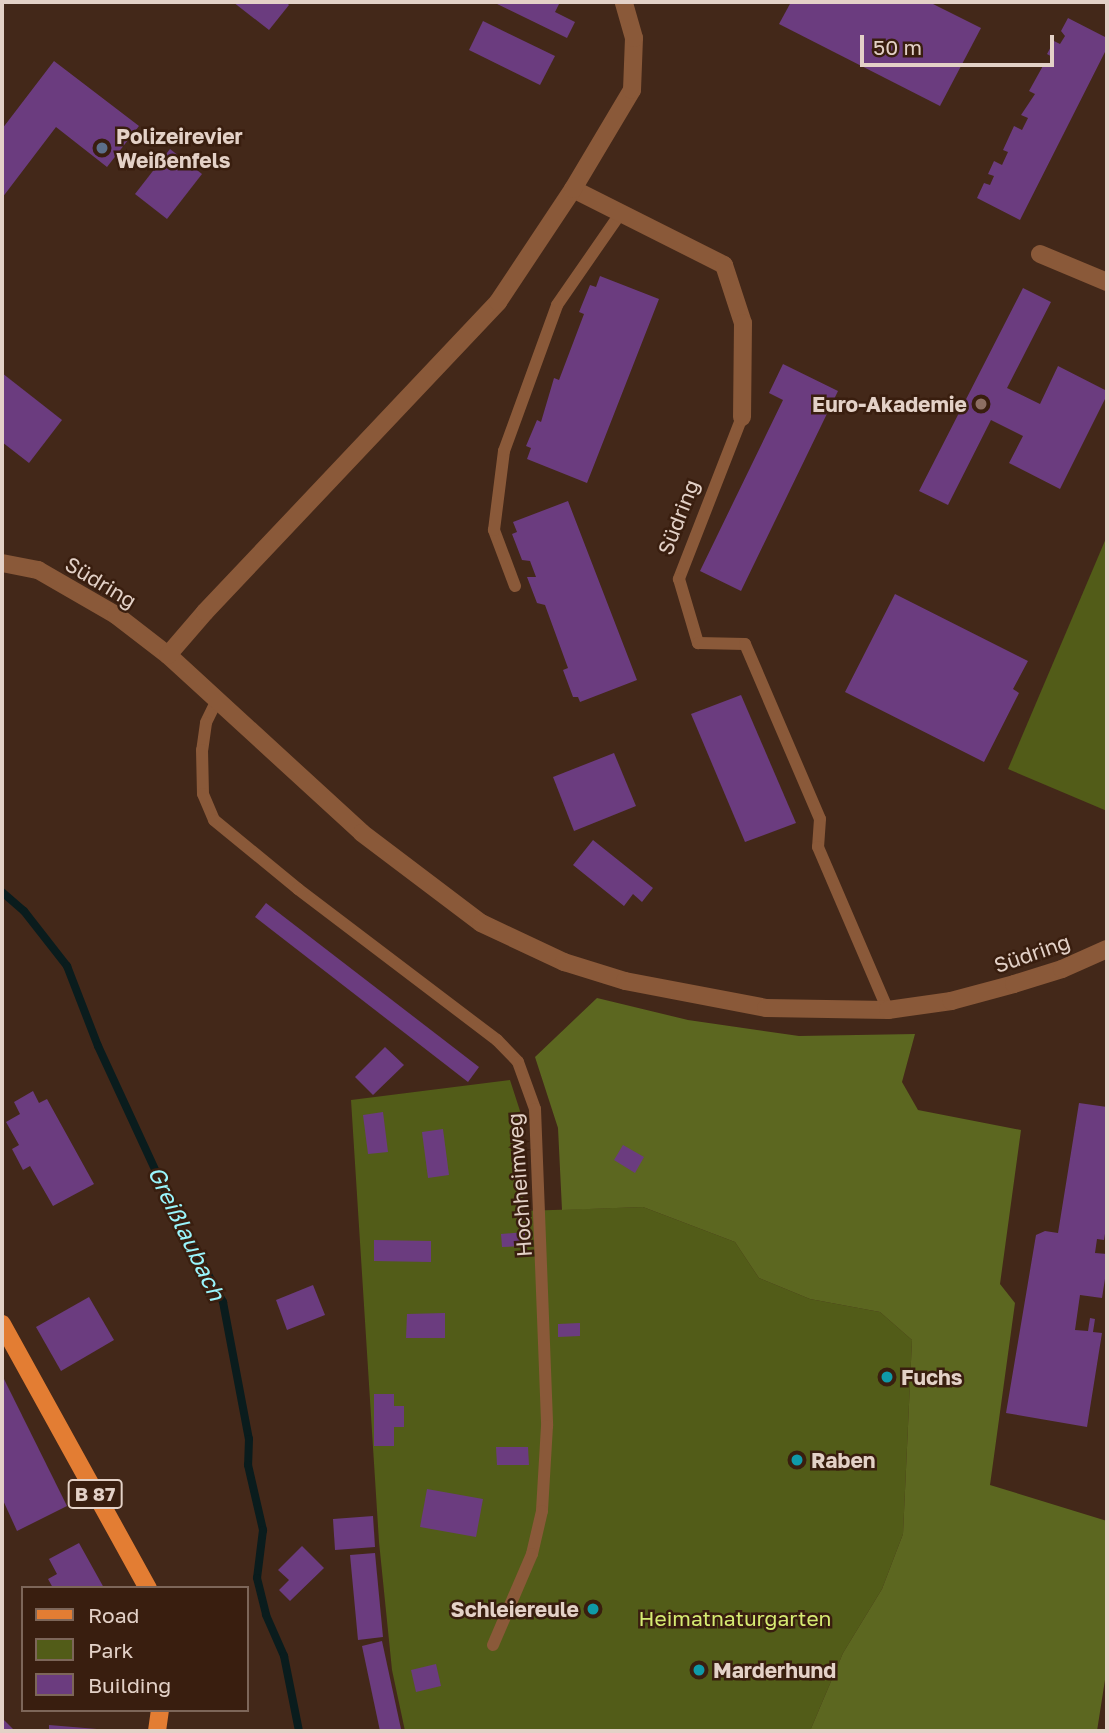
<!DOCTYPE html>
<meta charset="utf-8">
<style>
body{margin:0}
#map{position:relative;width:1109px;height:1733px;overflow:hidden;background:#432819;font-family:"Golos Text",sans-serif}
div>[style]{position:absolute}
.green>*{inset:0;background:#525c18}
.forest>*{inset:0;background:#5c6720}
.stream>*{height:8px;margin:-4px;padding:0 4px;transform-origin:4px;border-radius:4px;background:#0a1c1d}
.building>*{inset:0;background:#6b3c7f}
.service>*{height:12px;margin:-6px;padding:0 6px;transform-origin:6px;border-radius:6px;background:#8a5939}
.minor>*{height:18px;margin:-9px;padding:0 9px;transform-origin:9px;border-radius:9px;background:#8a5939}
.primary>*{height:18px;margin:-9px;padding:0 9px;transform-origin:9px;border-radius:9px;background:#e37d33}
.dots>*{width:19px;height:19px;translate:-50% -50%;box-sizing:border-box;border:4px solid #391e0f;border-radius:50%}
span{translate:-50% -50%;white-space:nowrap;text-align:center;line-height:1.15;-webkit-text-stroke:5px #391e0f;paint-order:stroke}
.shield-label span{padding:2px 5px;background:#391e0f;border:2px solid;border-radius:5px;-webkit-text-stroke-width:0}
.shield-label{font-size:19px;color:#e3d1c7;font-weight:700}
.poi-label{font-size:21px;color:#e3d1c7;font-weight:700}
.left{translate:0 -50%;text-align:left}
.right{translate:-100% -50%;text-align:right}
.street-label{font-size:21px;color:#e3d1c7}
.park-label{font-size:21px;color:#d6eb72}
.water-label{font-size:23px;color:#9af6fd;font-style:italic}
.frame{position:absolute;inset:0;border:4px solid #e3d1c7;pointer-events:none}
.legend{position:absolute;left:21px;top:1586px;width:228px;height:126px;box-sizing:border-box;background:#391e0f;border:2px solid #7d6659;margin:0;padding:9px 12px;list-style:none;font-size:21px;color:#e3d1c7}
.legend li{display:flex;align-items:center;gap:14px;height:35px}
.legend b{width:35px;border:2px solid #7d6659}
.scale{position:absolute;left:860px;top:35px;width:194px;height:32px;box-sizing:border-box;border:4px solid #e3d1c7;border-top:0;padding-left:9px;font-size:21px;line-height:24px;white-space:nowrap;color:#e3d1c7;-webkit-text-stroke:5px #391e0f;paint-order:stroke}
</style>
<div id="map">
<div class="green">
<i style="clip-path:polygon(1107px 536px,1107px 811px,1008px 769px)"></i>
<i style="clip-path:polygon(510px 1080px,521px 1114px,523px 1211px,643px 1207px,735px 1242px,759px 1278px,810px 1299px,880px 1312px,912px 1340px,903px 1534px,882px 1589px,843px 1653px,810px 1731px,405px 1731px,392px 1670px,379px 1542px,351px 1100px)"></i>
</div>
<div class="forest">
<i style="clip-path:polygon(597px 998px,688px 1020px,799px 1036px,915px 1034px,902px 1082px,918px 1110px,1021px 1130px,1000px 1284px,1015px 1303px,990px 1485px,1107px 1521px,1107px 1667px,1097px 1731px,810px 1731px,843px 1653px,882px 1589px,903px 1534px,912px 1340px,880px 1312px,810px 1299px,759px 1278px,735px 1242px,643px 1207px,562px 1210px,558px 1128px,535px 1057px)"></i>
</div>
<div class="stream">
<i style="left:2px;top:892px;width:29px;rotate:41deg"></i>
<i style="left:24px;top:911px;width:70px;rotate:52deg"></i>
<i style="left:67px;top:966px;width:86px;rotate:68.8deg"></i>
<i style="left:98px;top:1046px;width:186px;rotate:65.2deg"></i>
<i style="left:176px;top:1215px;width:99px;rotate:61.6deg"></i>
<i style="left:223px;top:1302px;width:139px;rotate:79.3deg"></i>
<i style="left:249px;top:1439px;width:26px;rotate:92deg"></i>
<i style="left:248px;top:1465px;width:67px;rotate:77deg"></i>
<i style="left:263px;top:1530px;width:48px;rotate:97.1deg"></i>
<i style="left:257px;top:1578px;width:38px;rotate:76deg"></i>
<i style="left:266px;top:1615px;width:45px;rotate:66.3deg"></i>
<i style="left:284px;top:1656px;width:76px;rotate:78.7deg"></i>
</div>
<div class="building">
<i style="clip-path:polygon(233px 2px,286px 2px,289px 5px,269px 30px)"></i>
<i style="clip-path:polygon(493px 2px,560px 2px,555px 12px,575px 22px,567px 38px)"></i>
<i style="clip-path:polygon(791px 2px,929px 2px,981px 28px,940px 106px,779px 24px)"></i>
<i style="clip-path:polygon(1068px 18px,1107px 38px,1107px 48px,1020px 220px,977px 198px,984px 183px,990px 185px,994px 176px,988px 174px,994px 161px,1002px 165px,1008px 152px,1003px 150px,1014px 126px,1022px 130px,1028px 118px,1021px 115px,1035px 94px,1029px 91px,1044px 64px,1049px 67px,1054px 58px,1047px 54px,1054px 41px,1060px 44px,1065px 36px,1061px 31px)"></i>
<i style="clip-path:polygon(483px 21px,555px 56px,540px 85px,469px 50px)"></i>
<i style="clip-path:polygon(54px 61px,139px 126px,107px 167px,56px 127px,2px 198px,2px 129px)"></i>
<i style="clip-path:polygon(170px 149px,202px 174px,167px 219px,135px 194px)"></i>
<i style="clip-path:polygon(600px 276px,659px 299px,587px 483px,527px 459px,531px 448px,526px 446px,537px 420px,541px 422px,554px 378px,559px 380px,584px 314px,579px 312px,590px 285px,596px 287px)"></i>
<i style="clip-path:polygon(1023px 288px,1051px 302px,1007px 388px,1040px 404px,1058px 366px,1107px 391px,1107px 395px,1060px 489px,1009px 463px,1023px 436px,991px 420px,948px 505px,919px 491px)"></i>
<i style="clip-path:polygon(783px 364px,838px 391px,741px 591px,700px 571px,783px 400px,769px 393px)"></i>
<i style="clip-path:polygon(2px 373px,62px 420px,29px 463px,2px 442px)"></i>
<i style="clip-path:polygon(568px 501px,637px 680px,580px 702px,578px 697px,573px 697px,563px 670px,568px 668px,545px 605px,537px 603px,527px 577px,536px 577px,530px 561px,522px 560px,512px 534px,517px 532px,513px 522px)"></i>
<i style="clip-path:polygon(895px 594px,1028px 661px,1013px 689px,1019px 693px,984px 762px,845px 692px)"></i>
<i style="clip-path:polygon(741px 695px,796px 823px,745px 842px,691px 714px)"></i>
<i style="clip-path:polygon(614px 753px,636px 806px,574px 831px,553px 777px)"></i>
<i style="clip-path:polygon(593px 840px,653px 888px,642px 902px,633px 894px,624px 906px,573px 865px)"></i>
<i style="clip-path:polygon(266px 903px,479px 1067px,468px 1082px,255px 917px)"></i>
<i style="clip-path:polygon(385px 1047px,404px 1065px,373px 1095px,355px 1077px)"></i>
<i style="clip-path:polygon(33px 1091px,39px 1103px,47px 1099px,94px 1184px,53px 1206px,30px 1166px,23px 1170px,12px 1149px,19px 1145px,6px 1122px,20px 1114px,14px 1102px)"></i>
<i style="clip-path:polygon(1079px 1103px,1107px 1107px,1107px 1221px,1104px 1240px,1097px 1239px,1095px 1253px,1107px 1254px,1107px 1266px,1102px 1298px,1080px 1295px,1075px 1330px,1088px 1331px,1090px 1318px,1095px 1319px,1093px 1332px,1102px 1333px,1087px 1427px,1006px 1413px,1036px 1235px,1045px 1231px,1058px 1233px)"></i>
<i style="clip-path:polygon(383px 1112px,388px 1152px,368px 1154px,363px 1115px)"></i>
<i style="clip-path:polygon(443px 1129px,449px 1175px,428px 1178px,422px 1132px)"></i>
<i style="clip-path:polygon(623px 1145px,644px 1157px,635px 1173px,614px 1160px)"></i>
<i style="clip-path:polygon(525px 1232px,525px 1246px,502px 1247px,501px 1234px)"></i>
<i style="clip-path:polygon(374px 1240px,431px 1241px,431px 1262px,374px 1261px)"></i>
<i style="clip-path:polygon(313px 1285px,325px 1315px,287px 1330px,276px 1300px)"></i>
<i style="clip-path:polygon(89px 1297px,114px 1340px,61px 1371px,36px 1327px)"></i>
<i style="clip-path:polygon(445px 1313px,445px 1338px,406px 1338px,407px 1314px)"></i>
<i style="clip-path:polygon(580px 1323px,580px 1336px,558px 1337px,558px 1324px)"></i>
<i style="clip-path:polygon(2px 1375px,67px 1506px,17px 1531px,2px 1498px)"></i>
<i style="clip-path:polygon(374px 1394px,394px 1394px,394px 1406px,404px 1406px,404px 1427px,394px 1427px,394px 1446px,374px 1446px)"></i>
<i style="clip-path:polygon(496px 1447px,528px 1447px,529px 1465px,497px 1465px)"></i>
<i style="clip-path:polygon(427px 1489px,483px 1499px,476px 1537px,420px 1527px)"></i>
<i style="clip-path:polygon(373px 1516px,375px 1547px,335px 1550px,333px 1519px)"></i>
<i style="clip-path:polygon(79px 1543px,104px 1588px,53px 1588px,48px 1579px,57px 1574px,49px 1559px)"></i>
<i style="clip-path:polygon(302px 1546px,324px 1568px,290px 1601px,279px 1590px,289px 1580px,278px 1570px)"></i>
<i style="clip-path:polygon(375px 1553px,383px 1637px,358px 1640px,350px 1555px)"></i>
<i style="clip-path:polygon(382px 1641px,401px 1729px,392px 1731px,380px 1731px,362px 1646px)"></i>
<i style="clip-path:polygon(436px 1664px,441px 1686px,416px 1692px,411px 1670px)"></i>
<i style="clip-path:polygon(2px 1718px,15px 1731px,2px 1731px)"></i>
<i style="clip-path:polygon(49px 1725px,97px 1729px,97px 1731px,49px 1731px)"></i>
</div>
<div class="service">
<i style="left:742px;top:417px;width:174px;rotate:111.3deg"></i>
<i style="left:679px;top:579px;width:67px;rotate:73.5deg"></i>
<i style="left:698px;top:643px;width:47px;rotate:1.2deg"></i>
<i style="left:745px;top:644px;width:190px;rotate:66.8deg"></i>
<i style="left:820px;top:819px;width:28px;rotate:94deg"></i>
<i style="left:818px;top:847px;width:177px;rotate:66.8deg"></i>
<i style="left:515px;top:586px;width:60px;rotate:-110.6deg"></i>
<i style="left:494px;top:530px;width:80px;rotate:-82.8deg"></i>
<i style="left:504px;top:451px;width:155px;rotate:-70deg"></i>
<i style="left:557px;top:305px;width:111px;rotate:-55.3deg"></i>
<i style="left:217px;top:700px;width:25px;rotate:116deg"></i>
<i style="left:206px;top:723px;width:27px;rotate:98deg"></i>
<i style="left:202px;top:750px;width:44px;rotate:88.7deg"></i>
<i style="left:203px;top:794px;width:28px;rotate:67deg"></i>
<i style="left:214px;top:820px;width:109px;rotate:39.4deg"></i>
<i style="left:298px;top:889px;width:250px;rotate:37.2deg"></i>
<i style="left:497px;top:1040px;width:30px;rotate:46deg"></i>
<i style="left:518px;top:1062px;width:50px;rotate:70.1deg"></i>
<i style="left:535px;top:1109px;width:317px;rotate:87.8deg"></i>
<i style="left:547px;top:1426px;width:85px;rotate:93.4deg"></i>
<i style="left:542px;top:1511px;width:44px;rotate:103.1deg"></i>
<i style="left:532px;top:1554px;width:99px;rotate:113.2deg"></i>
</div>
<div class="minor">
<i style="left:573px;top:189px;width:169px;rotate:26.7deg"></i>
<i style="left:724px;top:265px;width:61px;rotate:71.9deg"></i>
<i style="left:743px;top:323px;width:94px;rotate:90.6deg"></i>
<i style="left:1040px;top:254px;width:73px;rotate:22.7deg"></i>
<i style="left:2px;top:563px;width:37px;rotate:11deg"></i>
<i style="left:38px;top:570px;width:90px;rotate:30deg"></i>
<i style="left:116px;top:615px;width:66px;rotate:37.6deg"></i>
<i style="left:168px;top:655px;width:263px;rotate:42.5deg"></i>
<i style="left:362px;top:833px;width:149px;rotate:37.1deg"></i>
<i style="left:481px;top:923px;width:92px;rotate:25.2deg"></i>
<i style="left:564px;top:962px;width:64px;rotate:17.3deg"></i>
<i style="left:625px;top:981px;width:144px;rotate:10.8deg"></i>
<i style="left:766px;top:1008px;width:122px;rotate:0.9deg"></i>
<i style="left:888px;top:1010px;width:64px;rotate:-8.1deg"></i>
<i style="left:951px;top:1001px;width:65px;rotate:-15.1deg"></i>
<i style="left:1014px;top:984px;width:50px;rotate:-17.4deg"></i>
<i style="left:1062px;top:969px;width:49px;rotate:-24deg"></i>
<i style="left:168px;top:655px;width:57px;rotate:-49.3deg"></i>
<i style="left:205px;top:612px;width:427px;rotate:-46.6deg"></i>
<i style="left:498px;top:302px;width:136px;rotate:-56.4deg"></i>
<i style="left:573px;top:189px;width:115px;rotate:-59.2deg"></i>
<i style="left:632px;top:90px;width:52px;rotate:-87.8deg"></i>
<i style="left:634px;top:38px;width:37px;rotate:-106deg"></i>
</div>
<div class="primary">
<i style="left:2px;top:1324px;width:302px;rotate:61.1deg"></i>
<i style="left:157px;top:1731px;width:21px;rotate:-82deg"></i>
</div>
<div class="dots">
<i style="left:102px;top:148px;background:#5c6f8a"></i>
<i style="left:981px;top:404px;background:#8d6e63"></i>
<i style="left:887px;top:1377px;background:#0f9aa8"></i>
<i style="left:797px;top:1460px;background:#0f9aa8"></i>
<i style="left:593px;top:1609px;background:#0f9aa8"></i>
<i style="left:699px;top:1670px;background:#0f9aa8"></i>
</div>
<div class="shield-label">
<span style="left:95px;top:1494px">B 87</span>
</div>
<div class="poi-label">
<span class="left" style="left:116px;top:148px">Polizeirevier<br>Weißenfels</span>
<span class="right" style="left:967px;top:404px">Euro-Akademie</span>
<span class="left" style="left:901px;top:1377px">Fuchs</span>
<span class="left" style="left:811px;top:1460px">Raben</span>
<span class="right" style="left:579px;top:1609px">Schleiereule</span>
<span class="left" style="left:713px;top:1670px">Marderhund</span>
</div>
<div class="street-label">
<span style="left:678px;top:517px;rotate:-69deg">Südring</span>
<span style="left:101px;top:582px;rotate:31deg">Südring</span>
<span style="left:1032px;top:953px;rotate:-19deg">Südring</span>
<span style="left:519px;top:1185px;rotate:-94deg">Hochheimweg</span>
</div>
<div class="park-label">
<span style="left:735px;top:1618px">Heimatnaturgarten</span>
</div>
<div class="water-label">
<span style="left:187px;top:1233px;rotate:64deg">Greißlaubach</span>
</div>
<div class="frame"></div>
<ul class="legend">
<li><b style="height:9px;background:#e37d33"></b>Road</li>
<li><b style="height:19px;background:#525c18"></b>Park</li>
<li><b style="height:19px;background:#6b3c7f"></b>Building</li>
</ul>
<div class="scale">50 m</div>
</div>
